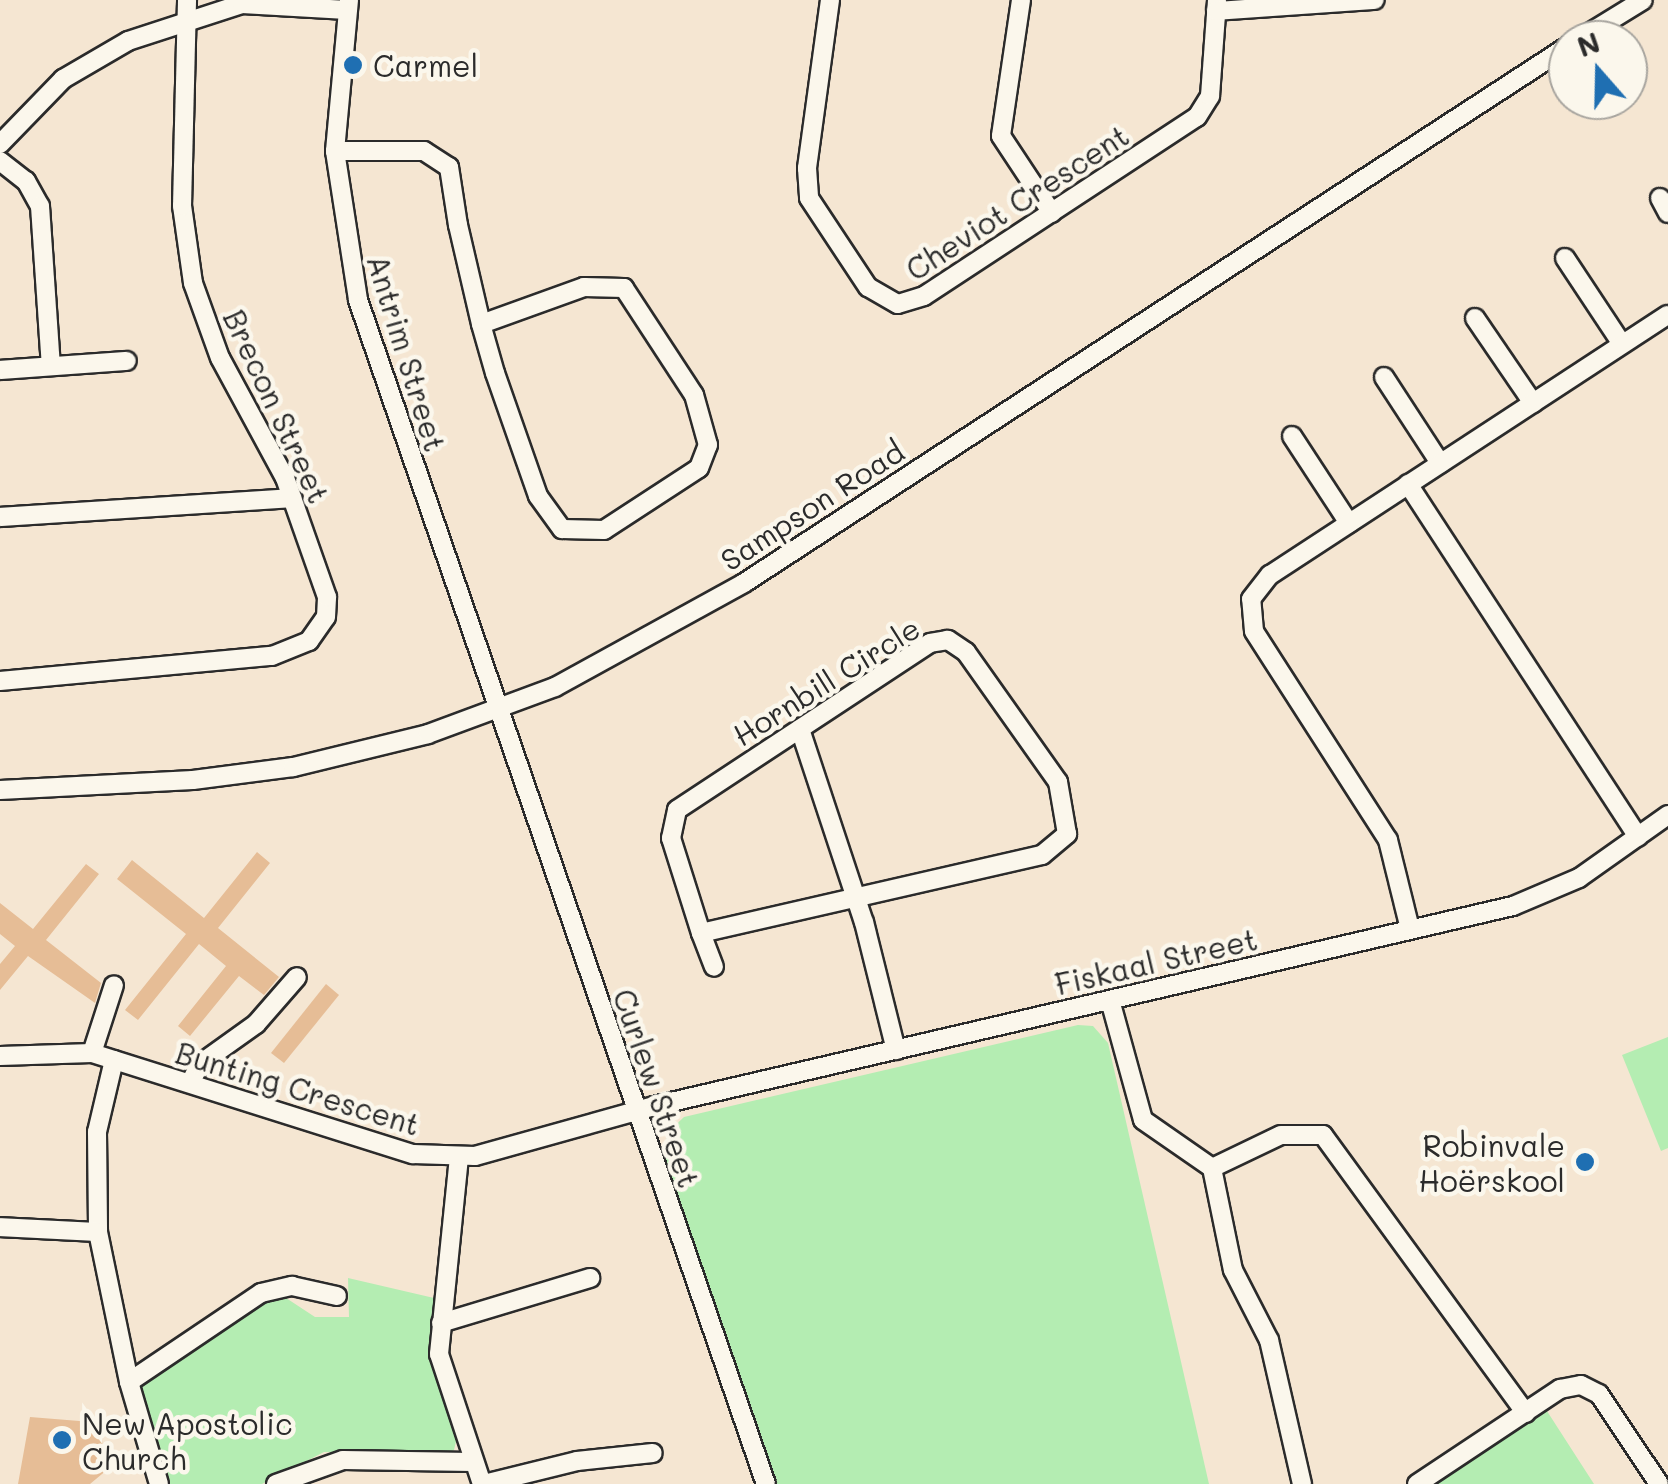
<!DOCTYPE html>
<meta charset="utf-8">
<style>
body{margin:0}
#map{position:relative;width:1668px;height:1484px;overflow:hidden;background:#f5e6d2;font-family:Mali,sans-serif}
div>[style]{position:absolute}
.green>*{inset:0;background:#b4edb2}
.building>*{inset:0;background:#e6bd96}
.roads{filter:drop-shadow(2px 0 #2b2b2b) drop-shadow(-2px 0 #2b2b2b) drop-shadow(0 2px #2b2b2b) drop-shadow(0 -2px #2b2b2b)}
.minor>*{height:18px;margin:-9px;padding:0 9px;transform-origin:9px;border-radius:9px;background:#fbf7ec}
.dots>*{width:28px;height:28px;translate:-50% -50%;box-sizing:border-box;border:5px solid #fbf7ec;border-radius:50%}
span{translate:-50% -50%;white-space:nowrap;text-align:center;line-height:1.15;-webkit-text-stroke:9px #fbf7ec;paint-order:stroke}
.poi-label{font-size:30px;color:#2b2b2b}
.left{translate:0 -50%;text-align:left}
.right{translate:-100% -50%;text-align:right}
.street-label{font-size:30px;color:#2b2b2b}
.north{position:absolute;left:1548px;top:20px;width:100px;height:100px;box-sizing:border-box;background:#fbf7ec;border:2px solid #a8a59f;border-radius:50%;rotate:340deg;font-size:28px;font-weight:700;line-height:40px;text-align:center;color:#2b2b2b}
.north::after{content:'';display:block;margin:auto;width:35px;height:45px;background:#1f6fb2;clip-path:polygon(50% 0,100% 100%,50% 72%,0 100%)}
</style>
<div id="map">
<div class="green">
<i style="clip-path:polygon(1078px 1025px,1093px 1026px,1108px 1043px,1209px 1484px,777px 1484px,663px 1155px,668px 1132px,684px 1117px)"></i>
<i style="clip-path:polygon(1668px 1037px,1668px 1148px,1661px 1151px,1622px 1055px)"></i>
<i style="clip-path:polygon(348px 1278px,434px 1298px,433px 1370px,457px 1437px,454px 1450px,445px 1455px,324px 1452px,262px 1484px,170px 1484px,141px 1384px,263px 1300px,283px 1296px,315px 1317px,349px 1317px)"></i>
<i style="clip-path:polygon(1545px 1408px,1594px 1484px,1435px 1484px,1454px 1473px)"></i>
</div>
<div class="building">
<i style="clip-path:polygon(257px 852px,270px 863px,218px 928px,279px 977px,264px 995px,239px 976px,190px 1036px,178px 1026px,226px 966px,199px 944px,138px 1020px,125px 1010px,186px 934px,117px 879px,132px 860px,204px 918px)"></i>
<i style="clip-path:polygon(86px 864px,99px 874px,46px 940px,101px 983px,95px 1003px,28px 956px,0 990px,0 964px,15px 946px,0 934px,0 903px,33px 929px)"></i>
<i style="clip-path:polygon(326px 984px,339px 995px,284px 1063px,271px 1053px)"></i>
<i style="clip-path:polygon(30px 1417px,104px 1423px,101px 1457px,114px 1464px,90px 1484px,18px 1484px)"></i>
</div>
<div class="roads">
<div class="minor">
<i style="left:349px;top:0;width:152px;rotate:95.3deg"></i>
<i style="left:335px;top:151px;width:151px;rotate:81.2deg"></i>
<i style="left:358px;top:300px;width:1252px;rotate:70.99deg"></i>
<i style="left:830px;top:0;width:170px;rotate:97.8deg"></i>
<i style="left:807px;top:168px;width:30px;rotate:86deg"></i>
<i style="left:809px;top:198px;width:107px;rotate:56.5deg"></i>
<i style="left:868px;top:287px;width:34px;rotate:30deg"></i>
<i style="left:898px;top:304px;width:27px;rotate:-17deg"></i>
<i style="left:924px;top:296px;width:326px;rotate:-33.3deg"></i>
<i style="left:1197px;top:117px;width:25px;rotate:-58deg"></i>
<i style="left:1210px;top:96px;width:96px;rotate:-85.8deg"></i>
<i style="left:1021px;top:0;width:137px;rotate:98.4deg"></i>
<i style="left:1001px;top:136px;width:92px;rotate:56.5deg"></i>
<i style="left:1216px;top:11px;width:159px;rotate:-4deg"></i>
<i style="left:1578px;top:40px;width:76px;rotate:-31.6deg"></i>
<i style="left:0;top:144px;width:91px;rotate:-45.9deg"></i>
<i style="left:63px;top:79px;width:75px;rotate:-30.3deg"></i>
<i style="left:128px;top:41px;width:120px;rotate:-18deg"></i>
<i style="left:242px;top:4px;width:105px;rotate:3.3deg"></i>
<i style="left:335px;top:151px;width:89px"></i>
<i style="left:424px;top:151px;width:30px;rotate:33deg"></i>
<i style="left:449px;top:167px;width:59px;rotate:81.2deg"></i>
<i style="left:458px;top:225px;width:102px;rotate:76.9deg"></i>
<i style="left:481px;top:324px;width:51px;rotate:74.1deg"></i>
<i style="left:495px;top:373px;width:130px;rotate:70.7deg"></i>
<i style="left:538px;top:496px;width:41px;rotate:54deg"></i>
<i style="left:562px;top:529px;width:42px;rotate:1.4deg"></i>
<i style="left:604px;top:530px;width:113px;rotate:-33.1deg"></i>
<i style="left:699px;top:468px;width:25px;rotate:-69deg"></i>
<i style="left:708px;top:445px;width:52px;rotate:-105.6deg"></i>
<i style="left:694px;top:395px;width:128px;rotate:-123.2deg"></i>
<i style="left:624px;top:288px;width:40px;rotate:-178.6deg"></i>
<i style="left:584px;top:287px;width:109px;rotate:160.2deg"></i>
<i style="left:0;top:161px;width:33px;rotate:38deg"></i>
<i style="left:26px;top:181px;width:29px;rotate:61deg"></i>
<i style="left:40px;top:206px;width:160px;rotate:86.1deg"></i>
<i style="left:1660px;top:198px;width:17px;rotate:62deg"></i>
<i style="left:1565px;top:258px;width:103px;rotate:56.5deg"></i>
<i style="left:1475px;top:318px;width:103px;rotate:55.7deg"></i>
<i style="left:0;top:370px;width:127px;rotate:-4.1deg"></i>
<i style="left:1384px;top:377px;width:103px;rotate:56.9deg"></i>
<i style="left:1292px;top:436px;width:104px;rotate:56.8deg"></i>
<i style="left:1408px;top:484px;width:421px;rotate:56.9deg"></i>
<i style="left:0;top:517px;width:293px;rotate:-3.7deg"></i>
<i style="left:0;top:681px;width:273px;rotate:-5.3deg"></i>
<i style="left:272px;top:656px;width:40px;rotate:-22deg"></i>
<i style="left:309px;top:641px;width:29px;rotate:-55deg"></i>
<i style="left:326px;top:617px;width:20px;rotate:-87deg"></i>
<i style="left:327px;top:597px;width:126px;rotate:-109.4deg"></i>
<i style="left:285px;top:478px;width:136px;rotate:-118.4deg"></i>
<i style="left:220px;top:358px;width:80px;rotate:-109.8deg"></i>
<i style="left:193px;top:283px;width:78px;rotate:-98.1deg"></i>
<i style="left:182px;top:206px;width:206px;rotate:-88.6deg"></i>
<i style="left:800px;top:729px;width:203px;rotate:71.7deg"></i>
<i style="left:864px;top:922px;width:132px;rotate:76deg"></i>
<i style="left:0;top:790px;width:193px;rotate:-3deg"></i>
<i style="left:193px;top:780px;width:101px;rotate:-7.4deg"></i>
<i style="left:293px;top:767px;width:139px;rotate:-13.7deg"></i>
<i style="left:428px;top:734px;width:135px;rotate:-20.3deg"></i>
<i style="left:555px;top:687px;width:216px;rotate:-28.8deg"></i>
<i style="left:744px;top:583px;width:984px;rotate:-33.09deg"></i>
<i style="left:1410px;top:929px;width:92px;rotate:-103.9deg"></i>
<i style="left:1388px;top:840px;width:248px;rotate:-122.7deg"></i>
<i style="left:1254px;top:631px;width:32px;rotate:-95deg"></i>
<i style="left:1251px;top:599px;width:31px;rotate:-52deg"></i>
<i style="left:1270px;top:575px;width:475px;rotate:-33.2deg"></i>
<i style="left:701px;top:933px;width:350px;rotate:-12.9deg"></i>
<i style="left:1042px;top:855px;width:33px;rotate:-40deg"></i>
<i style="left:1067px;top:834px;width:53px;rotate:-99.8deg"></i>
<i style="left:1058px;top:782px;width:159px;rotate:-125.3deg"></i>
<i style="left:966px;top:652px;width:22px;rotate:-146deg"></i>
<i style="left:948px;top:640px;width:18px;rotate:171deg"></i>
<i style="left:930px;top:643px;width:303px;rotate:146.6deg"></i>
<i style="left:677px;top:810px;width:29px;rotate:102deg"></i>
<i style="left:671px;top:838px;width:100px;rotate:72.5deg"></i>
<i style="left:701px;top:933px;width:36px;rotate:69deg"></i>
<i style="left:1110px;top:1000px;width:124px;rotate:74.6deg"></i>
<i style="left:1143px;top:1120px;width:84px;rotate:34.8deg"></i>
<i style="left:92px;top:1053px;width:71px;rotate:-72.1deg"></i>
<i style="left:0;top:1056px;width:92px;rotate:-1.9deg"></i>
<i style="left:92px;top:1053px;width:337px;rotate:17.5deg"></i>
<i style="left:413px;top:1154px;width:62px;rotate:1.8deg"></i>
<i style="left:475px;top:1156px;width:186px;rotate:-15.6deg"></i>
<i style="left:654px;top:1106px;width:882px;rotate:-13.11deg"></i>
<i style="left:1513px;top:906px;width:72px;rotate:-23deg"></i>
<i style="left:1579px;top:878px;width:109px;rotate:-35.3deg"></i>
<i style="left:114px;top:1060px;width:74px;rotate:103.3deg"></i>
<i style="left:97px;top:1132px;width:100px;rotate:89.4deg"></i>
<i style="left:98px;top:1232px;width:153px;rotate:78.3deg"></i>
<i style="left:129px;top:1382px;width:106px;rotate:73.6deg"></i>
<i style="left:190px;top:1083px;width:21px;rotate:-62deg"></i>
<i style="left:200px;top:1064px;width:69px;rotate:-35.5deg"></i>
<i style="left:256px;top:1024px;width:62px;rotate:-48.9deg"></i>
<i style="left:459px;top:1157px;width:198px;rotate:95.8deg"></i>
<i style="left:439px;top:1354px;width:137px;rotate:71.7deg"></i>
<i style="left:1212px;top:1168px;width:76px;rotate:-25.6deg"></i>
<i style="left:1281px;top:1135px;width:42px"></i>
<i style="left:1323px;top:1135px;width:344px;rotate:53.9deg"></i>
<i style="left:1212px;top:1168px;width:104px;rotate:78.4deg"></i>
<i style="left:1233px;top:1270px;width:79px;rotate:62.8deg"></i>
<i style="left:1269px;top:1340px;width:148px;rotate:77.1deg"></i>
<i style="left:0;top:1227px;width:98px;rotate:2.9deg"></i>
<i style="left:441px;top:1323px;width:156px;rotate:-16.8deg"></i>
<i style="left:129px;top:1382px;width:159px;rotate:-34deg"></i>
<i style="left:261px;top:1293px;width:32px;rotate:-13deg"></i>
<i style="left:292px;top:1286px;width:46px;rotate:12.5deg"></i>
<i style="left:276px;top:1484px;width:71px;rotate:-19.7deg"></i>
<i style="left:343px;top:1460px;width:129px;rotate:0.9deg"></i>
<i style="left:484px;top:1484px;width:96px;rotate:-13.9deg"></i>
<i style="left:577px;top:1461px;width:76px;rotate:-6deg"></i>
<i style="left:1417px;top:1484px;width:172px;rotate:-33.6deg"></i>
<i style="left:1560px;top:1389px;width:21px;rotate:-11deg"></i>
<i style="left:1581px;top:1385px;width:20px;rotate:27deg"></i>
<i style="left:1599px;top:1394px;width:108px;rotate:56.3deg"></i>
</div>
</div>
<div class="dots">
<i style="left:353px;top:65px;background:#1f6fb2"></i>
<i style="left:1585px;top:1162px;background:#1f6fb2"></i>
<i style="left:62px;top:1440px;background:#1f6fb2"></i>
</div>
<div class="poi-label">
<span class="left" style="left:373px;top:65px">Carmel</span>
<span class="right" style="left:1565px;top:1162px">Robinvale<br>Hoërskool</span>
<span class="left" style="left:82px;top:1440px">New Apostolic<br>Church</span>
</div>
<div class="street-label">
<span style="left:1017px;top:202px;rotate:-33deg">Cheviot Crescent</span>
<span style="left:407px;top:353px;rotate:73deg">Antrim Street</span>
<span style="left:277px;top:406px;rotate:65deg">Brecon Street</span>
<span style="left:812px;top:505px;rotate:-33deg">Sampson Road</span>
<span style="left:826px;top:681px;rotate:-32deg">Hornbill Circle</span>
<span style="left:1156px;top:961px;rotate:-13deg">Fiskaal Street</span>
<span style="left:298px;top:1088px;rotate:17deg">Bunting Crescent</span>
<span style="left:657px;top:1088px;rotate:71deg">Curlew Street</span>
</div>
<div class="north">N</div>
</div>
